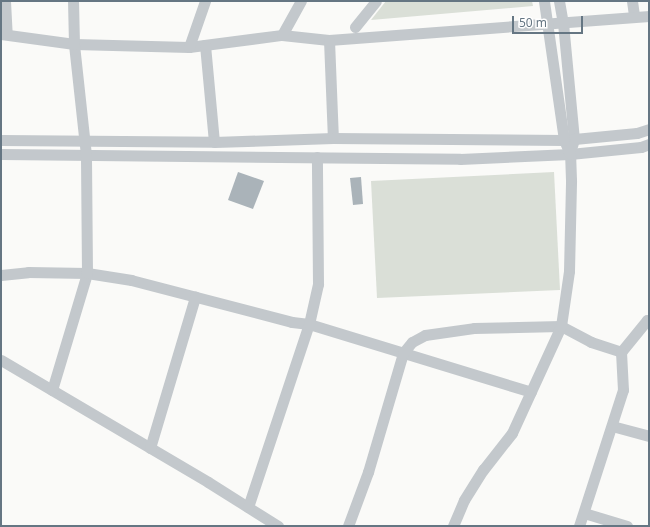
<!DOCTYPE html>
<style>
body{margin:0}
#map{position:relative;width:650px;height:527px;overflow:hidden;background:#fafaf8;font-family:"Noto Sans",sans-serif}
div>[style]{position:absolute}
.green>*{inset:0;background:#dadfd7}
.building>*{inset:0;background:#aab3b9}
.minor>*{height:11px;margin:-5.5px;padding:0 5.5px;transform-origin:5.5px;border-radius:5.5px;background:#c3c8cc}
span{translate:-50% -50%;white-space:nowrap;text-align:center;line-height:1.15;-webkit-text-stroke:4px #fff;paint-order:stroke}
.frame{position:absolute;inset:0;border:2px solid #657683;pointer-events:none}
.scale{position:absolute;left:512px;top:16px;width:71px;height:18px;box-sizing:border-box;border:2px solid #657683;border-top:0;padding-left:5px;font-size:12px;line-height:14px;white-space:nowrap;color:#657683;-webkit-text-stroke:3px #fff;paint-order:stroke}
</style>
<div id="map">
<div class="green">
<i style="clip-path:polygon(386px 1px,532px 1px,533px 6px,371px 20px)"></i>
<i style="clip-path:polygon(554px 172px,560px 290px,377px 298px,371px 181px)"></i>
</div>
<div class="building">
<i style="clip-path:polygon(238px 172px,264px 181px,253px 209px,228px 200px)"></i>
<i style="clip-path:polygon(361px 177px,363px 204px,353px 205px,350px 178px)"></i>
</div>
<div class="minor">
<i style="left:5px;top:1px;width:33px;rotate:87deg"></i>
<i style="left:559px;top:1px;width:22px;rotate:80deg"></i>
<i style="left:563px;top:23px;width:117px;rotate:84.6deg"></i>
<i style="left:574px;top:139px;width:7px;rotate:106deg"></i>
<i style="left:632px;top:1px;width:15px;rotate:82deg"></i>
<i style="left:355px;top:27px;width:33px;rotate:-51deg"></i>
<i style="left:1px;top:34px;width:74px;rotate:7.8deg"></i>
<i style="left:74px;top:44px;width:115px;rotate:1.5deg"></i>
<i style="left:189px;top:47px;width:94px;rotate:-7.4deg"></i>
<i style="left:282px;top:35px;width:47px;rotate:6.1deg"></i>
<i style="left:329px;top:40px;width:321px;rotate:-4.3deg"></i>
<i style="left:282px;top:35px;width:39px;rotate:-61deg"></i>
<i style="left:329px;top:40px;width:98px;rotate:87.7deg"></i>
<i style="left:205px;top:45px;width:97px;rotate:84.7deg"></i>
<i style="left:189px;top:47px;width:49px;rotate:-70.8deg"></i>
<i style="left:1px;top:140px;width:213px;rotate:0.5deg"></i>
<i style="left:214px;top:142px;width:119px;rotate:-1.9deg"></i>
<i style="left:333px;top:138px;width:231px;rotate:0.5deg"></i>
<i style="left:564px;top:140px;width:73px;rotate:-5.5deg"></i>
<i style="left:637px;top:133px;width:13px;rotate:-18deg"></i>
<i style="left:1px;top:154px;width:459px;rotate:0.6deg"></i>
<i style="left:460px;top:159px;width:110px;rotate:-2.6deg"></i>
<i style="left:570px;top:154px;width:71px;rotate:-5.6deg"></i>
<i style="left:641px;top:147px;width:9px;rotate:-21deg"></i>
<i style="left:1px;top:275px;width:27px;rotate:-6deg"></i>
<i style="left:28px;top:272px;width:59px;rotate:1deg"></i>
<i style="left:87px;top:273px;width:45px;rotate:9deg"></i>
<i style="left:131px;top:280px;width:166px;rotate:14.6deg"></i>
<i style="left:292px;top:322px;width:17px;rotate:7deg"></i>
<i style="left:309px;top:324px;width:232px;rotate:17deg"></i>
<i style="left:1px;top:360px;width:240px;rotate:30.5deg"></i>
<i style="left:208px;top:482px;width:83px;rotate:32.2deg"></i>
<i style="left:52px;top:390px;width:122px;rotate:-73.3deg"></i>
<i style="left:87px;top:273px;width:118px;rotate:-90.5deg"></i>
<i style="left:86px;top:155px;width:112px;rotate:-96.2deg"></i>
<i style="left:74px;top:44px;width:43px;rotate:-91.3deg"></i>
<i style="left:612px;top:426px;width:38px;rotate:15deg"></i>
<i style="left:150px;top:448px;width:158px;rotate:-73.4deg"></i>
<i style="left:248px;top:507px;width:193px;rotate:-71.6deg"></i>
<i style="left:309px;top:324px;width:41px;rotate:-77.3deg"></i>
<i style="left:318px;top:284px;width:127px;rotate:-90.5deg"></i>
<i style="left:584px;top:513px;width:45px;rotate:16.8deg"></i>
<i style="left:348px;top:526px;width:58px;rotate:-69.7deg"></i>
<i style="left:368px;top:472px;width:124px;rotate:-73.6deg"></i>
<i style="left:403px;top:353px;width:14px;rotate:-51deg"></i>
<i style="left:412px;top:342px;width:15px;rotate:-28deg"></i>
<i style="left:425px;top:335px;width:49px;rotate:-8.1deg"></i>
<i style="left:474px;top:328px;width:87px;rotate:-1.3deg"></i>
<i style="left:561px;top:326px;width:34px;rotate:28deg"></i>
<i style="left:591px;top:342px;width:32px;rotate:18deg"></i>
<i style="left:621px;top:352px;width:41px;rotate:-50.9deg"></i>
<i style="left:647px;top:320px;width:2px;rotate:27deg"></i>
<i style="left:453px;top:526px;width:28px;rotate:-67deg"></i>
<i style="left:464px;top:500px;width:36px;rotate:-58deg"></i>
<i style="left:483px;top:470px;width:47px;rotate:-51.9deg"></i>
<i style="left:512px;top:433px;width:118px;rotate:-65.4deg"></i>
<i style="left:561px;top:326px;width:56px;rotate:-81.7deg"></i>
<i style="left:569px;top:271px;width:91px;rotate:-88.7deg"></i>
<i style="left:571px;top:180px;width:26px;rotate:-92deg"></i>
<i style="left:570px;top:154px;width:15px;rotate:-113deg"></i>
<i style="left:564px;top:140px;width:140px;rotate:-98.2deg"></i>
<i style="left:579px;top:526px;width:143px;rotate:-72.1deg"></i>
<i style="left:623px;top:390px;width:38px;rotate:-93deg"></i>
</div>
<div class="frame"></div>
<div class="scale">50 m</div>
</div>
